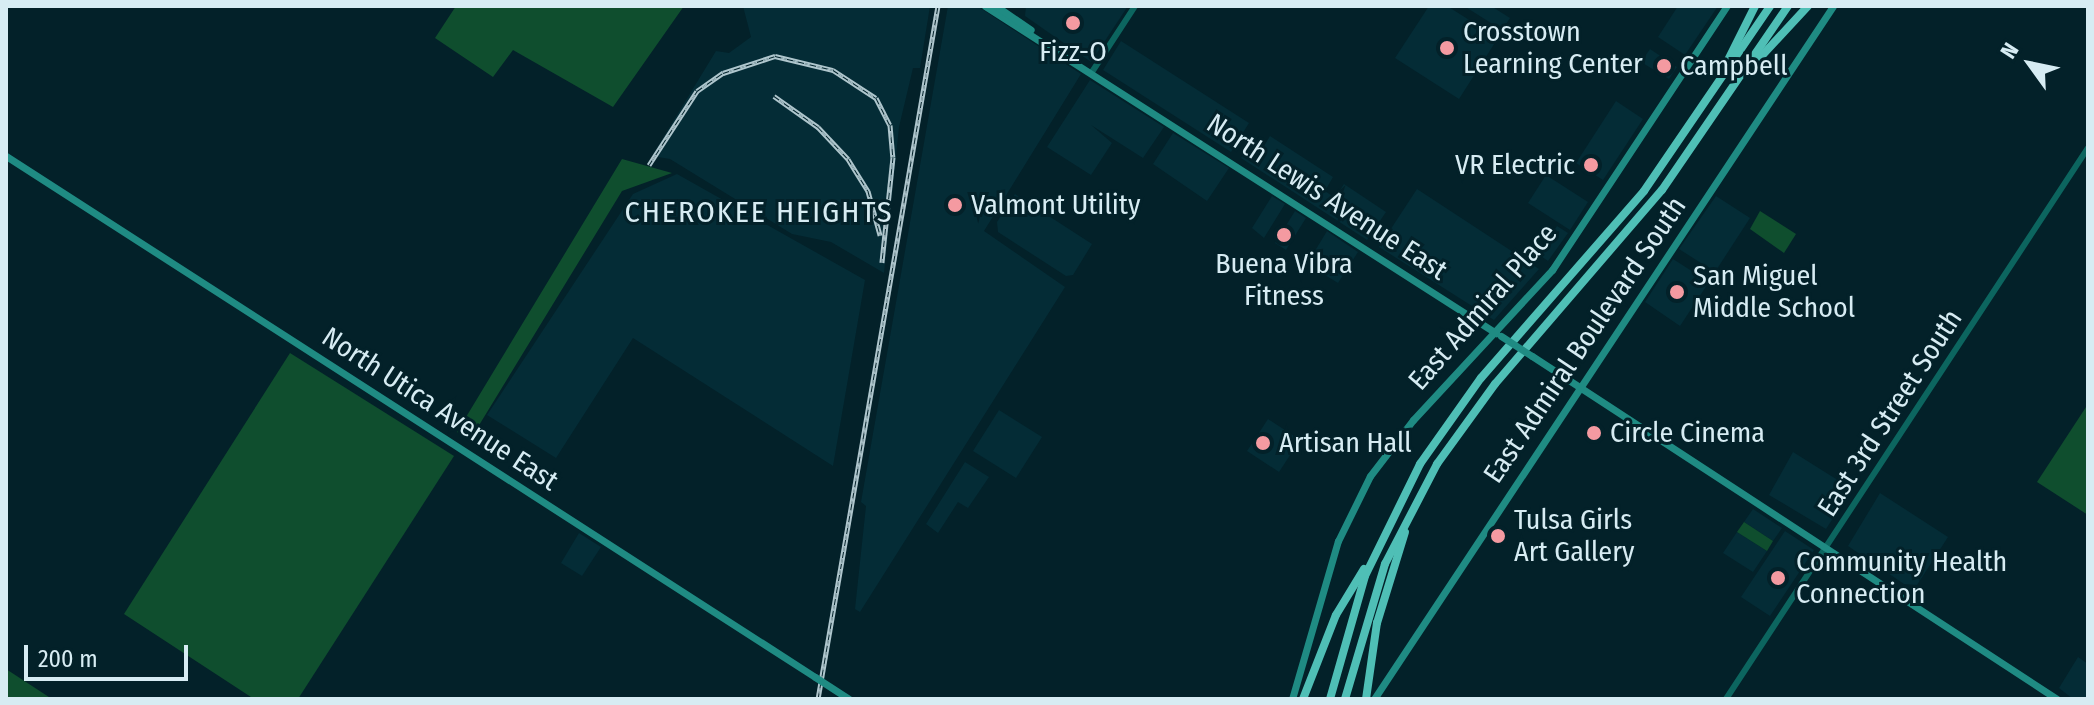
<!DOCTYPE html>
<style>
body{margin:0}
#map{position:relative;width:2094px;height:705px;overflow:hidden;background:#032129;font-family:"Fira Sans Condensed",sans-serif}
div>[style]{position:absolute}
.built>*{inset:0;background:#042c36}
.green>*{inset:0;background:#0f4e2e}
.tertiary>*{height:6px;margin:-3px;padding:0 3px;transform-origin:3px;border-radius:3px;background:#0c655f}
.secondary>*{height:7px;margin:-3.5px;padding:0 3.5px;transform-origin:3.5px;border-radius:3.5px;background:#1f8b83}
.motorway>*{height:8px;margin:-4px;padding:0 4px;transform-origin:4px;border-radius:4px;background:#4fbfb6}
.rail>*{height:5px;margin-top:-2.5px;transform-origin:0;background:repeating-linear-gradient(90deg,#032129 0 6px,#afc6cd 0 12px);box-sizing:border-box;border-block:2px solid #afc6cd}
.secondary-bridge>*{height:7px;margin:-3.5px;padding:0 3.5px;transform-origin:3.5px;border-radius:3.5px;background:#1f8b83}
.dots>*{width:22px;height:22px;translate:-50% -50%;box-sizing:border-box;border:4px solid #032129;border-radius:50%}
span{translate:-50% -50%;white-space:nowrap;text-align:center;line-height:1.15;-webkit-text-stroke:6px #032129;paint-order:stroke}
.poi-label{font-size:28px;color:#d7ecf3}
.left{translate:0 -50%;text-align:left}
.right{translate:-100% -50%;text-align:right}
.street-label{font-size:28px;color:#d7ecf3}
.neighbourhood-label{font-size:30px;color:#d7ecf3;letter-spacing:2px}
.frame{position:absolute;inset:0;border:8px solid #d7ecf3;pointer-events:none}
.north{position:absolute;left:1990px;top:24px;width:80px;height:80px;-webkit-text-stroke:6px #032129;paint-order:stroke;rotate:303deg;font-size:22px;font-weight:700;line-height:32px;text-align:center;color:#d7ecf3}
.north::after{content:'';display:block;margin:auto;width:28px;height:36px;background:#d7ecf3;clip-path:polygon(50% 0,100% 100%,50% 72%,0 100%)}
.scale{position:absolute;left:24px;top:645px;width:164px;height:36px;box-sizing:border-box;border:4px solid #d7ecf3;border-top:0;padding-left:10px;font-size:24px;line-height:28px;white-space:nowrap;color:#d7ecf3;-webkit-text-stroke:6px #032129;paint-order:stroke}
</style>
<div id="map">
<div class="built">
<i style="clip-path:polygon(743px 6px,930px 6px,920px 68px,913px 68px,899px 127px,884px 273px,831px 242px,792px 234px,670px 159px,652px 156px,716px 51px,729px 53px,751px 37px)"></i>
<i style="clip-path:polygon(948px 6px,977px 6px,1081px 74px,984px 231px,1065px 287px,860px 612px,855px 609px,866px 506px,861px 502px)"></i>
<i style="clip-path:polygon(1026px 6px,1128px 6px,1091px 62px,1025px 16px)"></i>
<i style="clip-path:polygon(1429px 6px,1447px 6px,1498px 38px,1459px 99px,1395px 58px)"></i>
<i style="clip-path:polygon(1464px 6px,1491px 6px,1510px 18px,1502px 30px)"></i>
<i style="clip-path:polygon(1678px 6px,1718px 6px,1685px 55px,1658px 37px)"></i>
<i style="clip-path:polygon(1121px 41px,1249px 123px,1231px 152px,1103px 70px)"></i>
<i style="clip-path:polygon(1650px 49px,1677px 67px,1669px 79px,1641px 62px)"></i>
<i style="clip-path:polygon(1090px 80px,1164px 127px,1143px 158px,1091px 125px,1112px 143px,1091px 175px,1047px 147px)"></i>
<i style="clip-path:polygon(1616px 101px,1643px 119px,1603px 180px,1576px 163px)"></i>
<i style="clip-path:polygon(1173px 133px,1229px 168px,1207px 201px,1153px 164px)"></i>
<i style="clip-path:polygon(1270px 136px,1333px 177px,1325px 191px,1335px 198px,1344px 184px,1386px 212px,1367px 240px,1241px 158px,1253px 139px,1264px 146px)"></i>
<i style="clip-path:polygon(677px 174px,865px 280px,833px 466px,633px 338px,556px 458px,487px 415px,633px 194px)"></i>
<i style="clip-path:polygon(1546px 175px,1588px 202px,1570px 230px,1528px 203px)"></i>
<i style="clip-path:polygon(1417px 189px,1539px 269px,1494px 320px,1379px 247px)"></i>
<i style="clip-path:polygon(1015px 194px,1092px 244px,1073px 275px,1066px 276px,998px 232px,997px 222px)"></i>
<i style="clip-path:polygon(1272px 196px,1285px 204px,1264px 238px,1252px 228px)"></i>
<i style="clip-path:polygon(1716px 196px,1750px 218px,1715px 272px,1679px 249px)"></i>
<i style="clip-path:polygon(1295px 211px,1306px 218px,1286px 250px,1275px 243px)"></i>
<i style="clip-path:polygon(1557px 226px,1568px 233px,1548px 261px,1538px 254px)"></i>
<i style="clip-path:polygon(1327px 231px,1358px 252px,1338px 283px,1307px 264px)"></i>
<i style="clip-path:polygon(1673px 259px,1709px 282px,1680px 326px,1645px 302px)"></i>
<i style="clip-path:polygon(999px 410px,1042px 437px,1016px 478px,973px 451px)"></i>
<i style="clip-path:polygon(1268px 419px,1300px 440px,1279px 472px,1247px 451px)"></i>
<i style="clip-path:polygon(1793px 452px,1852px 489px,1826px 529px,1769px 495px)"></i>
<i style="clip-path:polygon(965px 462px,989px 477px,968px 508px,958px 502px,938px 533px,926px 524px)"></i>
<i style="clip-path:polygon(1880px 493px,1948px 537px,1917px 585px,1904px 584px,1848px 546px)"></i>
<i style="clip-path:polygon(1753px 509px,1782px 528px,1773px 541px,1744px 522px)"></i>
<i style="clip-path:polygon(1785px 531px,1814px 550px,1770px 616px,1741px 597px)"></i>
<i style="clip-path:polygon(1737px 532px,1767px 551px,1753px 572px,1723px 553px)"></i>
<i style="clip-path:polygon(579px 533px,601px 547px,582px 576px,561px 563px)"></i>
<i style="clip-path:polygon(2078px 657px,2088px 664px,2088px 699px,2073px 699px,2059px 688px)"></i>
</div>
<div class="green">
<i style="clip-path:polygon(456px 6px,684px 6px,613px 107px,513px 50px,493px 77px,435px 38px)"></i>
<i style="clip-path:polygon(622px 159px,672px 173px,622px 191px,470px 440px,457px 432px)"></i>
<i style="clip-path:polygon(1760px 211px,1796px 234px,1784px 253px,1750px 229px)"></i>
<i style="clip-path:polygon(290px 353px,454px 456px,298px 699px,254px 699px,124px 614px)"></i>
<i style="clip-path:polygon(2088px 404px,2088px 515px,2037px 482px)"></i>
<i style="clip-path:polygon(1744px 522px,1773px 541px,1767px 551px,1737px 532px)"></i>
<i style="clip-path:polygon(6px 669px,52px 699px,6px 699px)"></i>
</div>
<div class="tertiary">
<i style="left:1092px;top:72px;width:79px;rotate:-56.9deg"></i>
<i style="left:1726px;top:699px;width:659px;rotate:-56.7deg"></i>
</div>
<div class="secondary">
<i style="left:985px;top:6px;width:607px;rotate:32.62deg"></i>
<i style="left:996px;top:6px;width:42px;rotate:34.4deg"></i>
<i style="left:6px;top:156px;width:962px;rotate:32.78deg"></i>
<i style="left:1532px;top:356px;width:627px;rotate:33.16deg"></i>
<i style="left:1292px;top:699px;width:165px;rotate:-73.8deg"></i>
<i style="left:1338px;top:541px;width:72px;rotate:-63.8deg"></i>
<i style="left:1370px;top:476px;width:71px;rotate:-52.5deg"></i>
<i style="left:1413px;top:420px;width:205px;rotate:-47.2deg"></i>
<i style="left:1552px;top:270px;width:317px;rotate:-56.5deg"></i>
<i style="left:1374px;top:699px;width:831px;rotate:-56.48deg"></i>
</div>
<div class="motorway">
<i style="left:1756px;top:62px;width:76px;rotate:-47.1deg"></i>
<i style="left:1725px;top:66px;width:67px;rotate:-63.4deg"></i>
<i style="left:1303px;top:699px;width:90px;rotate:-68.6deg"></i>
<i style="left:1336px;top:615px;width:54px;rotate:-58.7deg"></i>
<i style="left:1330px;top:699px;width:128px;rotate:-74.1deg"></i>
<i style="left:1365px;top:576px;width:125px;rotate:-63.8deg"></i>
<i style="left:1420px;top:464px;width:105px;rotate:-54.7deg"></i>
<i style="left:1481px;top:378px;width:248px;rotate:-48.9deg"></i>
<i style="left:1644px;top:191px;width:224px;rotate:-55.7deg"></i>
<i style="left:1345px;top:699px;width:141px;rotate:-73.5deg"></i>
<i style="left:1385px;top:564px;width:113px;rotate:-62.5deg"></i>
<i style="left:1437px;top:464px;width:99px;rotate:-54.1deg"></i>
<i style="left:1495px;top:384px;width:256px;rotate:-49.3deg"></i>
<i style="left:1662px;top:190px;width:223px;rotate:-55.6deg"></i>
<i style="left:1366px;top:699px;width:77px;rotate:-81.8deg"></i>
<i style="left:1377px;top:623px;width:95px;rotate:-72.9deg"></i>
</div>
<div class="rail">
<i style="left:774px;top:96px;width:54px;rotate:35.2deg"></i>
<i style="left:818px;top:127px;width:44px;rotate:46.8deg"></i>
<i style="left:848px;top:159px;width:38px;rotate:58deg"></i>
<i style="left:868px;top:191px;width:46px;rotate:74.7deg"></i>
<i style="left:649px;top:165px;width:88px;rotate:-57deg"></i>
<i style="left:697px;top:91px;width:32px;rotate:-35deg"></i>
<i style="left:723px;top:73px;width:55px;rotate:-18.1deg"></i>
<i style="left:775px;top:56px;width:60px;rotate:13.6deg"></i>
<i style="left:833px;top:70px;width:51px;rotate:33.1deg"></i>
<i style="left:876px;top:98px;width:30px;rotate:63deg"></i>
<i style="left:890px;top:125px;width:32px;rotate:85deg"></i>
<i style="left:893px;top:157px;width:106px;rotate:96deg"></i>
<i style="left:818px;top:699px;width:703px;rotate:-80.18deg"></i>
</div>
<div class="secondary-bridge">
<i style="left:1501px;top:336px;width:37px;rotate:33deg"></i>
<i style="left:815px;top:677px;width:40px;rotate:32.9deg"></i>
</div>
<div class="dots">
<i style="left:1073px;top:23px;background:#f49aa1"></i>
<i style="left:1447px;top:48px;background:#f49aa1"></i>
<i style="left:1664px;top:66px;background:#f49aa1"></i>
<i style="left:1591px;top:165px;background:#f49aa1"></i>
<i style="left:955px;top:205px;background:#f49aa1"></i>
<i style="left:1284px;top:235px;background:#f49aa1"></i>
<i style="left:1677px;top:292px;background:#f49aa1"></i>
<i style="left:1594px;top:433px;background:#f49aa1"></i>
<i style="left:1263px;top:443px;background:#f49aa1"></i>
<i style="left:1498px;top:536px;background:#f49aa1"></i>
<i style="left:1778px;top:578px;background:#f49aa1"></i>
</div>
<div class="poi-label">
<span class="left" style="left:1463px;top:48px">Crosstown<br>Learning Center</span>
<span style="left:1073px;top:52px">Fizz-O</span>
<span class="left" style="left:1680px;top:66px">Campbell</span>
<span class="right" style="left:1575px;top:165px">VR Electric</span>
<span class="left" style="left:971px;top:205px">Valmont Utility</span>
<span style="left:1284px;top:280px">Buena Vibra<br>Fitness</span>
<span class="left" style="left:1693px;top:292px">San Miguel<br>Middle School</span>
<span class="left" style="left:1610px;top:433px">Circle Cinema</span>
<span class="left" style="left:1279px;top:443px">Artisan Hall</span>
<span class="left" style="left:1514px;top:536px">Tulsa Girls<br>Art Gallery</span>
<span class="left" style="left:1796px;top:578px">Community Health<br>Connection</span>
</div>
<div class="street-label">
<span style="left:1327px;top:197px;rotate:33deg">North Lewis Avenue East</span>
<span style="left:1483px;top:307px;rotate:-49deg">East Admiral Place</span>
<span style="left:1585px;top:340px;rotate:-56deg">East Admiral Boulevard South</span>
<span style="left:440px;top:409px;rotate:33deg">North Utica Avenue East</span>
<span style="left:1890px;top:413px;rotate:-57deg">East 3rd Street South</span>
</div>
<div class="neighbourhood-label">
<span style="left:759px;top:212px">CHEROKEE HEIGHTS</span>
</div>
<div class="frame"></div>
<div class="north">N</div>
<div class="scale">200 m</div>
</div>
